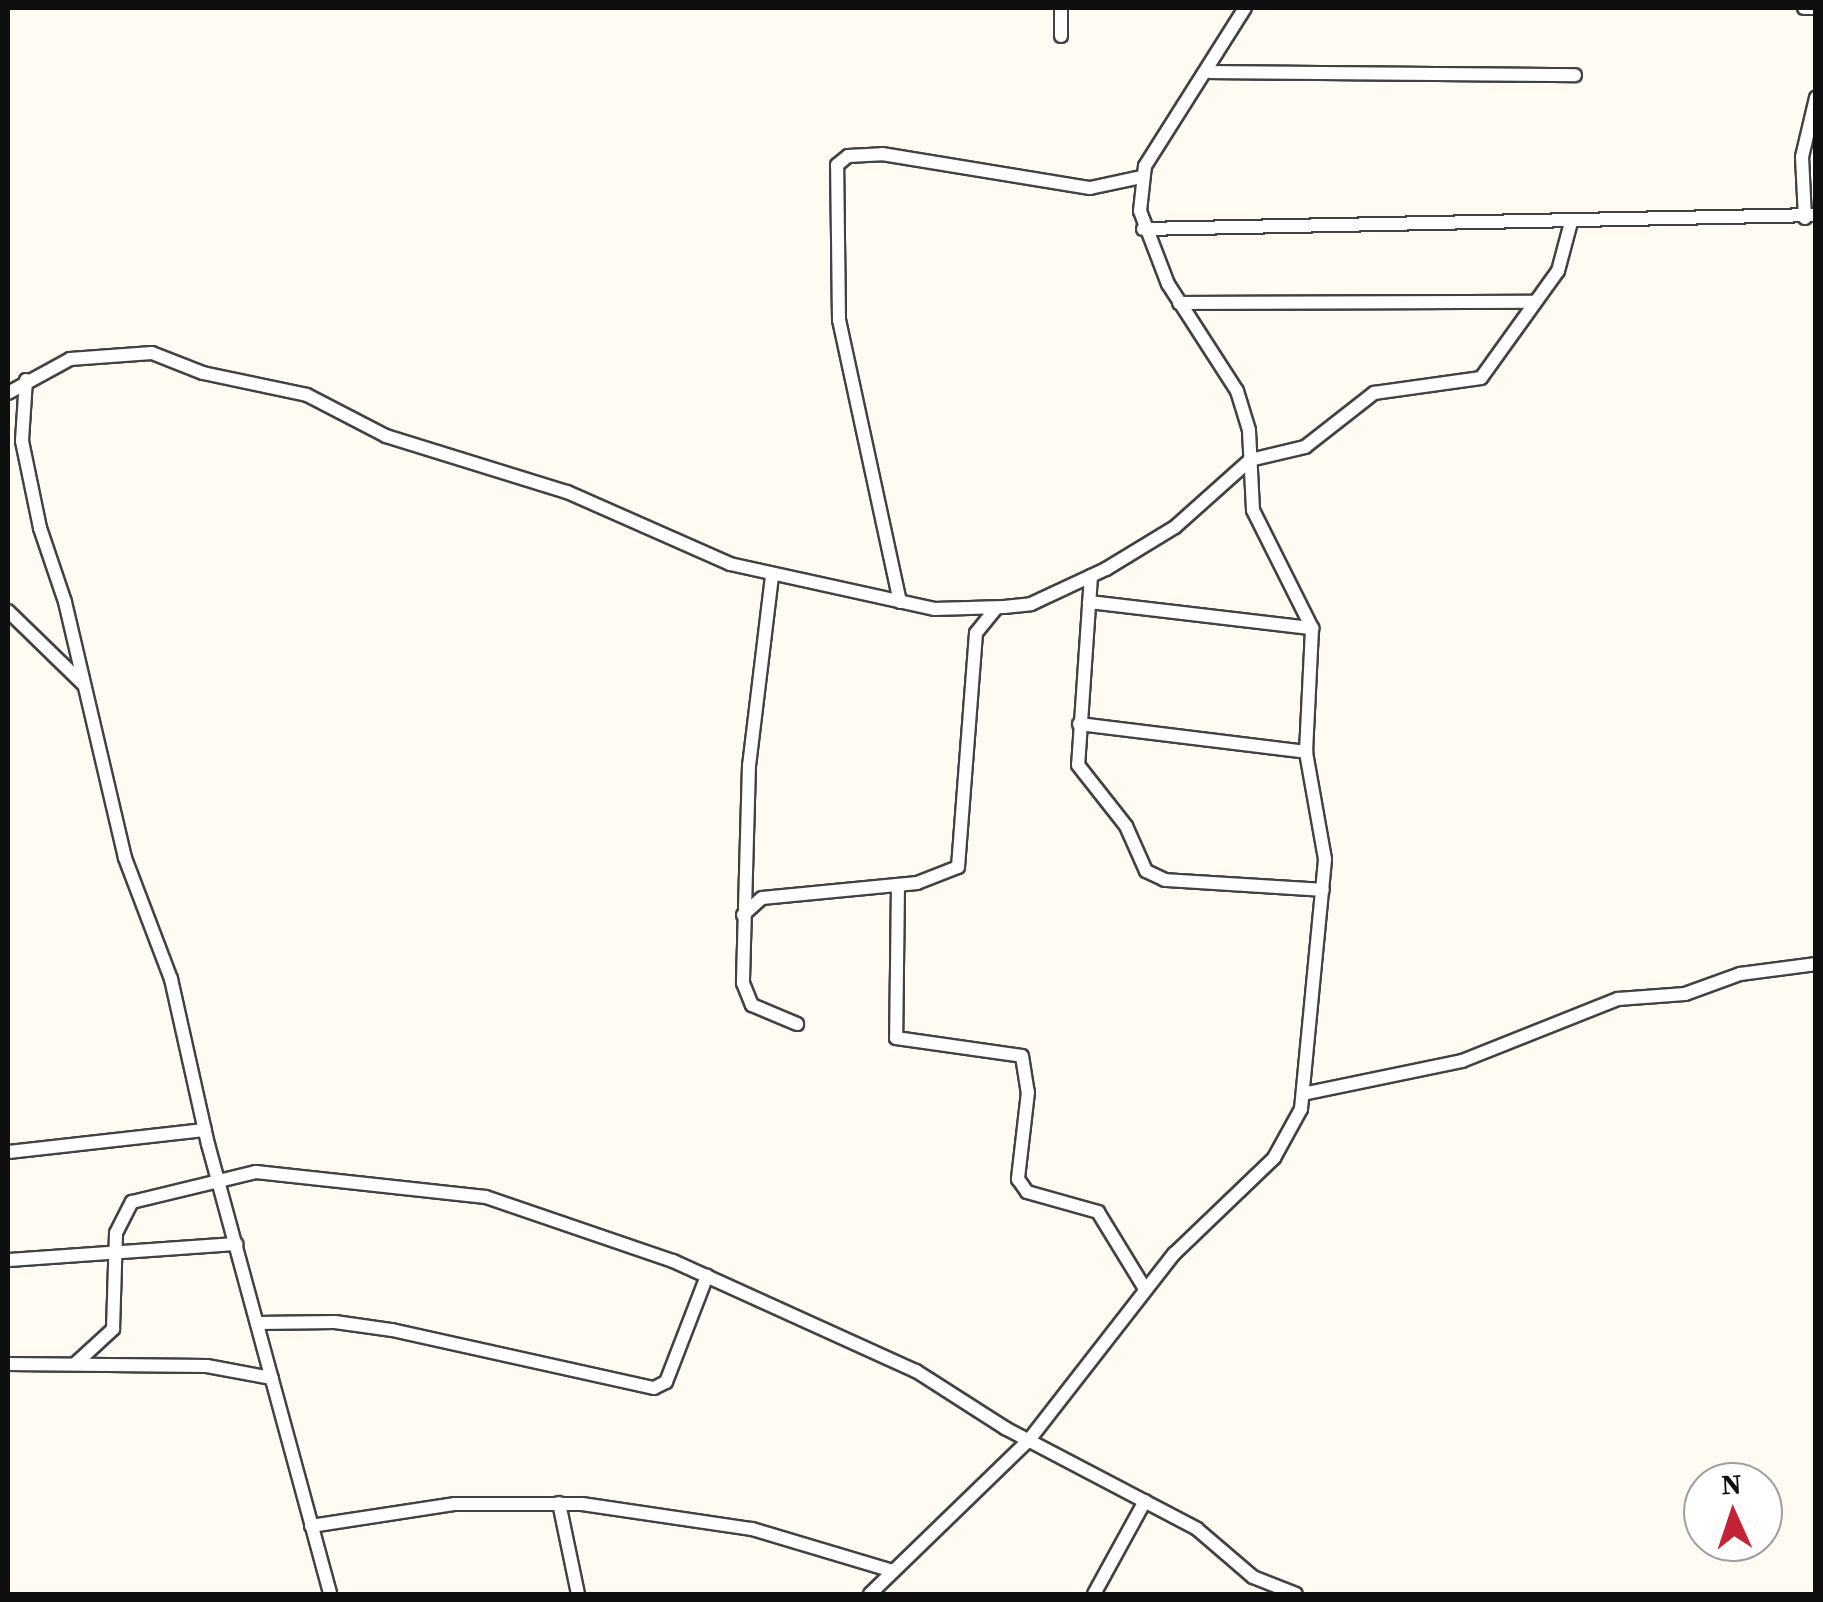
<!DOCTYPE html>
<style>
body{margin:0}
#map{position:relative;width:1823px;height:1602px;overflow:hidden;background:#fffbf2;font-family:"Source Serif 4",serif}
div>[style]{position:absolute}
.roads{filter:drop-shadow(2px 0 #424242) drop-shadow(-2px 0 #424242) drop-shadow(0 2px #424242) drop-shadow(0 -2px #424242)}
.minor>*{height:12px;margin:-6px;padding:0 6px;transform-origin:6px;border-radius:6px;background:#fff}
span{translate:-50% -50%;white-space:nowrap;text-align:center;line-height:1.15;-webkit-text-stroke:10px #fff;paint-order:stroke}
.frame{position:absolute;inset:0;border:10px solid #0f0f0f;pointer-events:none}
.north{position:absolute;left:1683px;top:1462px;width:100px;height:100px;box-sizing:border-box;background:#fff;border:2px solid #9f9f9f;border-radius:50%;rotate:357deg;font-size:28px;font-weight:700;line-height:40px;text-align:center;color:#0f0f0f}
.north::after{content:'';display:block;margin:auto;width:35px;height:45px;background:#c42336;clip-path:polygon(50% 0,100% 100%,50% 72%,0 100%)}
</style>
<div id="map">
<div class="roads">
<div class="minor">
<i style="left:1804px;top:8px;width:12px"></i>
<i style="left:1061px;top:36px;width:28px;rotate:-90deg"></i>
<i style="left:1210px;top:72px;width:365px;rotate:0.5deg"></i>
<i style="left:1805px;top:218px;width:61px;rotate:-92.8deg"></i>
<i style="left:1802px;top:157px;width:61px;rotate:-76.7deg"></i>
<i style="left:1143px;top:229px;width:673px;rotate:-1.19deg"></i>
<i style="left:1179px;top:303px;width:354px;rotate:-0.2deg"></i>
<i style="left:26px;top:380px;width:61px;rotate:93.8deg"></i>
<i style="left:22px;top:441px;width:89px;rotate:78.3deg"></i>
<i style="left:40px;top:528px;width:78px;rotate:71.3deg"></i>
<i style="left:65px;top:602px;width:263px;rotate:76.8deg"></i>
<i style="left:125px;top:858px;width:129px;rotate:69.2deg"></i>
<i style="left:171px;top:979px;width:169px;rotate:77.4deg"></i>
<i style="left:208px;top:1144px;width:466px;rotate:74.8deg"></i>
<i style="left:8px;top:393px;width:71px;rotate:-28.7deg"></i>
<i style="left:70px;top:359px;width:82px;rotate:-4.2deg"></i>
<i style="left:152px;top:353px;width:55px;rotate:21.4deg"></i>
<i style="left:203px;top:373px;width:106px;rotate:11.9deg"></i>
<i style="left:307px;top:395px;width:89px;rotate:27.4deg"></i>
<i style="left:386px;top:436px;width:189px;rotate:17.2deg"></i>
<i style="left:567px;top:492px;width:178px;rotate:23.8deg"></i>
<i style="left:730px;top:564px;width:209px;rotate:12.4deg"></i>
<i style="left:934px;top:609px;width:70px;rotate:-1.6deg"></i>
<i style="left:1004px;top:607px;width:27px;rotate:-6deg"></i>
<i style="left:1031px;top:604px;width:83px;rotate:-25deg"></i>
<i style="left:1106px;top:569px;width:81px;rotate:-31.3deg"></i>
<i style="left:1175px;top:527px;width:101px;rotate:-41.8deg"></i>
<i style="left:1250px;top:460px;width:57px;rotate:-13.3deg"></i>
<i style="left:1305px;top:447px;width:88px;rotate:-38deg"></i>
<i style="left:1374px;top:393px;width:108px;rotate:-8deg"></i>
<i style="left:1481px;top:378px;width:132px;rotate:-54.3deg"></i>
<i style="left:1558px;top:271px;width:51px;rotate:-75.1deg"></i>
<i style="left:772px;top:576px;width:190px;rotate:96.9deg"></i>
<i style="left:749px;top:765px;width:218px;rotate:91.6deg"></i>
<i style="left:743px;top:983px;width:24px;rotate:68deg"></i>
<i style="left:752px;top:1005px;width:49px;rotate:22.9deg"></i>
<i style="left:1091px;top:576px;width:189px;rotate:93.9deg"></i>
<i style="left:1078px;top:765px;width:78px;rotate:51.8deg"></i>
<i style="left:1126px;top:826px;width:49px;rotate:66deg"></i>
<i style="left:1146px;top:871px;width:21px;rotate:25deg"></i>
<i style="left:1165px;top:880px;width:158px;rotate:3.6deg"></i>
<i style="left:900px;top:602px;width:289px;rotate:-102.2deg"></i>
<i style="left:839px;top:320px;width:155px;rotate:-90.7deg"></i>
<i style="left:837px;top:165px;width:14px;rotate:-39deg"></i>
<i style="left:848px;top:156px;width:34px;rotate:-3deg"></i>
<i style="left:882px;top:154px;width:211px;rotate:9.3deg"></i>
<i style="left:1090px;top:188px;width:52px;rotate:-12.2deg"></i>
<i style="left:1089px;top:602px;width:225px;rotate:6.7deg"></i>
<i style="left:8px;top:611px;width:106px;rotate:44.2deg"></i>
<i style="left:1079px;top:724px;width:229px;rotate:7deg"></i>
<i style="left:898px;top:885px;width:153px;rotate:90.7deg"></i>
<i style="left:896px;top:1038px;width:127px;rotate:8.1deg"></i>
<i style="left:1022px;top:1056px;width:36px;rotate:81deg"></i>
<i style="left:1028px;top:1092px;width:88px;rotate:96.6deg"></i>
<i style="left:1018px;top:1179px;width:16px;rotate:55deg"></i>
<i style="left:1027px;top:1192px;width:74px;rotate:15.7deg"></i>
<i style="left:1098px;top:1212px;width:90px;rotate:58.6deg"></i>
<i style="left:743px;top:915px;width:25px;rotate:-42deg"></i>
<i style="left:762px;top:898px;width:156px;rotate:-5.5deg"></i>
<i style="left:917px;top:883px;width:44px;rotate:-21.3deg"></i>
<i style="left:958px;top:867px;width:235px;rotate:-85.6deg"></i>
<i style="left:976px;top:633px;width:32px;rotate:-51deg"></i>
<i style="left:1303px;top:1094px;width:162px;rotate:-11.7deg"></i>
<i style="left:1462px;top:1061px;width:168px;rotate:-21.7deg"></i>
<i style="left:1618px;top:999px;width:67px;rotate:-4.3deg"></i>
<i style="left:1685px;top:994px;width:59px;rotate:-20deg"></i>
<i style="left:1740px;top:974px;width:77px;rotate:-7.5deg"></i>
<i style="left:8px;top:1152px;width:198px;rotate:-6.4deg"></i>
<i style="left:8px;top:1260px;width:229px;rotate:-4deg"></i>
<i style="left:257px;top:1323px;width:78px;rotate:-0.7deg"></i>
<i style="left:335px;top:1322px;width:58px;rotate:8deg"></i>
<i style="left:392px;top:1330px;width:268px;rotate:12.5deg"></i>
<i style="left:654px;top:1388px;width:13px;rotate:-27deg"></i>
<i style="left:666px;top:1382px;width:114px;rotate:-68.9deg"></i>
<i style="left:8px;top:1364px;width:199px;rotate:0.6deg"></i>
<i style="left:207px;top:1366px;width:66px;rotate:10.5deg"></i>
<i style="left:75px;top:1364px;width:52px;rotate:-42.6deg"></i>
<i style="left:113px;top:1329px;width:96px;rotate:-88.2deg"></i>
<i style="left:116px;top:1233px;width:35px;rotate:-63deg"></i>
<i style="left:132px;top:1202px;width:128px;rotate:-13.6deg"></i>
<i style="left:256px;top:1172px;width:231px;rotate:6.2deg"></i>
<i style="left:486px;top:1197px;width:198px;rotate:18.9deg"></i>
<i style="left:673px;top:1261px;width:267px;rotate:24.4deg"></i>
<i style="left:916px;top:1371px;width:106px;rotate:32.6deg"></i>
<i style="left:1005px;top:1428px;width:217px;rotate:27.7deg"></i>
<i style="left:1197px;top:1529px;width:74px;rotate:40.6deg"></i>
<i style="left:1253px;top:1577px;width:46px;rotate:21.6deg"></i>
<i style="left:559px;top:1503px;width:93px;rotate:78.2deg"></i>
<i style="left:311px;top:1526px;width:146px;rotate:-8.7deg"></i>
<i style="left:455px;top:1504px;width:127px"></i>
<i style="left:582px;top:1504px;width:172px;rotate:8.4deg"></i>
<i style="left:752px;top:1529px;width:147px;rotate:16.6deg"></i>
<i style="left:870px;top:1594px;width:221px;rotate:-44.1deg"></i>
<i style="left:1029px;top:1440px;width:236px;rotate:-52.1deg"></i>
<i style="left:1174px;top:1254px;width:139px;rotate:-43.8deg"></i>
<i style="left:1274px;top:1158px;width:56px;rotate:-61.1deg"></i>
<i style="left:1301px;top:1109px;width:251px;rotate:-84.5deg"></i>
<i style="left:1325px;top:859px;width:109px;rotate:-100.1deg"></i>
<i style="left:1306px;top:752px;width:124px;rotate:-87.2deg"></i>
<i style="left:1312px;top:628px;width:132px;rotate:-116.6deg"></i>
<i style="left:1253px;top:510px;width:80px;rotate:-92.9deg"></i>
<i style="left:1249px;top:430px;width:41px;rotate:-107.1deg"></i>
<i style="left:1237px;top:391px;width:127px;rotate:-122.8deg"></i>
<i style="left:1168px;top:284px;width:78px;rotate:-111deg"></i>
<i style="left:1140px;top:211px;width:45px;rotate:-83.7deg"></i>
<i style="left:1145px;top:166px;width:187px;rotate:-57.7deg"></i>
<i style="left:1094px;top:1594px;width:106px;rotate:-61.3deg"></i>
</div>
</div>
<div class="frame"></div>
<div class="north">N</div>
</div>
